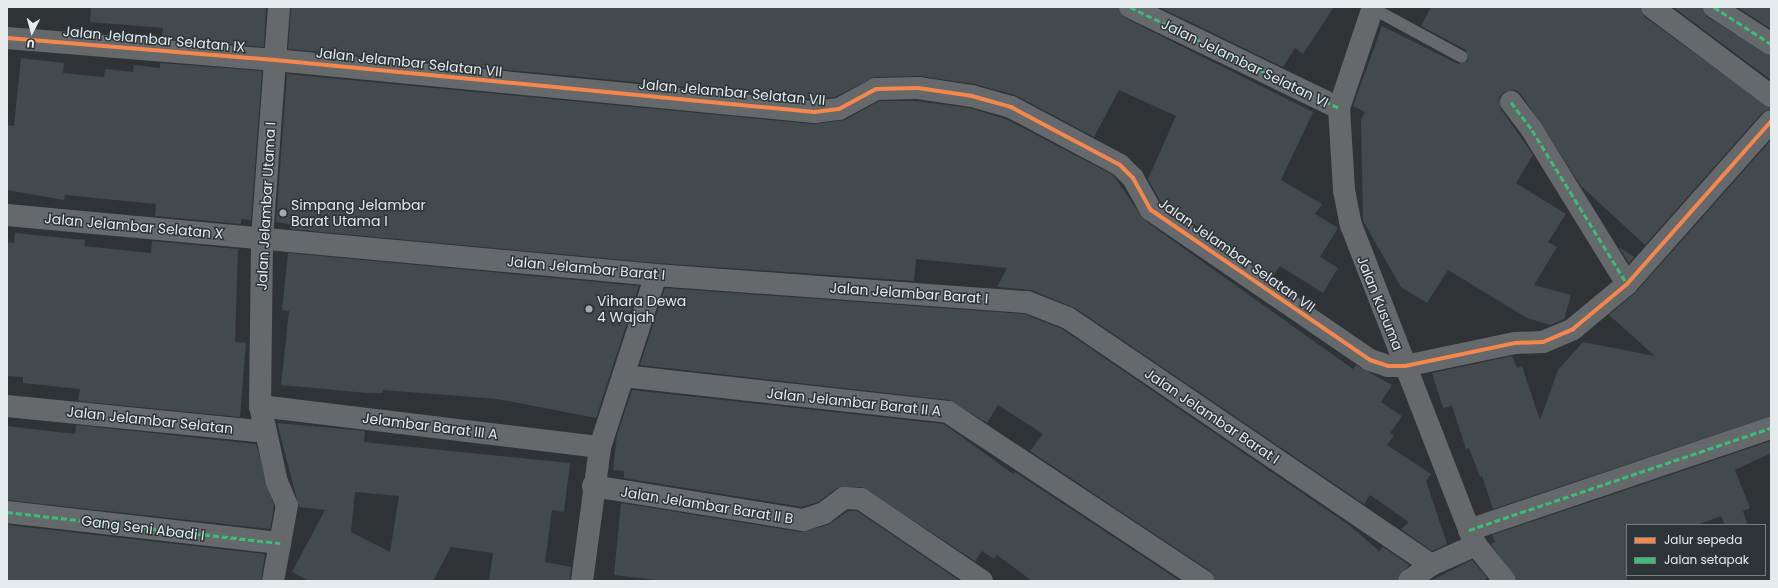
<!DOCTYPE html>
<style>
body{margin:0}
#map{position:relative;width:1778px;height:588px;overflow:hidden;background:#2f3335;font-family:Poppins,sans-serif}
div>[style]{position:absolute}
.building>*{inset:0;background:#424a4e}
.service>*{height:12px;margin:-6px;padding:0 6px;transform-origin:6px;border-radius:6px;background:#65696b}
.minor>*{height:22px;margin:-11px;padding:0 11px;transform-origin:11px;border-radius:11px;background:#65696b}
.tertiary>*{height:22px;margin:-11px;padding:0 11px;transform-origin:11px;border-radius:11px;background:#65696b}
.quiet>*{height:3px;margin-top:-1.5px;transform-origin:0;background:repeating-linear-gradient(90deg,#3abd76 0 6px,transparent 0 9px)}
.cycleway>*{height:4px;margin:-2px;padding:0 2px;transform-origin:2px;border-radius:2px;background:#f5874c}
.dots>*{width:11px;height:11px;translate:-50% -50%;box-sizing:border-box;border:2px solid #2c3438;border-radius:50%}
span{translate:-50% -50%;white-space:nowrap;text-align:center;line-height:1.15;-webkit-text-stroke:3px #2c3438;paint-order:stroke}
.street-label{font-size:14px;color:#e5eaec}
.poi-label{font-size:14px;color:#e5eaec}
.left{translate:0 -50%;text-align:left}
.frame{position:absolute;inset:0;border:8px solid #e5eaec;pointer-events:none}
.legend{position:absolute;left:1626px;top:524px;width:140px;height:52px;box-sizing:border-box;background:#2c3438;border:1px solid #767d80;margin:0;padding:5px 7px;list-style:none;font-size:12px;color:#e5eaec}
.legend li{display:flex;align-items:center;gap:8px;height:20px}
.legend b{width:20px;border:1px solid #767d80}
.north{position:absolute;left:12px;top:12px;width:40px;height:40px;-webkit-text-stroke:3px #2c3438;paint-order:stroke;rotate:186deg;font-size:11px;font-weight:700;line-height:16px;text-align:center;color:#e5eaec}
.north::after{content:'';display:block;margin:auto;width:14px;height:18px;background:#e5eaec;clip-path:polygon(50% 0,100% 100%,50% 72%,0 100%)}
</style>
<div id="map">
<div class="building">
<i style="clip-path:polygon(91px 7px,266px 7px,264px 47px,162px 38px,163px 28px,90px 22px)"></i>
<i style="clip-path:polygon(291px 7px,1118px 7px,1125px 18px,1313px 112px,1281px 180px,1322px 204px,1315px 214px,1338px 228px,1320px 257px,1338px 268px,1323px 293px,1280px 266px,1272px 278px,1160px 201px,1148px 179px,1176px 116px,1119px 90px,1094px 137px,1015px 95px,974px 84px,920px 76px,875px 77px,835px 97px,814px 99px,288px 49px)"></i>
<i style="clip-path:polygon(1159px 7px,1334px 7px,1303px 54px,1295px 48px,1283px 67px)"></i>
<i style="clip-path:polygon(1431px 7px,1640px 7px,1645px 17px,1771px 109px,1762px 113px,1645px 245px,1581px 186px,1521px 94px,1516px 90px,1504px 92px,1499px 97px,1501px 109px,1533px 155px,1516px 183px,1566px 214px,1548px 242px,1557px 247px,1534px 285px,1571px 295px,1564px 319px,1551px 325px,1527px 318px,1448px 270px,1427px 303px,1401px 287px,1363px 221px,1361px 120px,1365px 112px,1353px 106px,1382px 26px,1458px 64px,1468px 61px,1466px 50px,1421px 26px)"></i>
<i style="clip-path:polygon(1673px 7px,1702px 7px,1707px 17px,1771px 56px,1771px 80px)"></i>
<i style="clip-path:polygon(1737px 7px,1771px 7px,1771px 29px)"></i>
<i style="clip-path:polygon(21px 58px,64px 63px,63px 73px,104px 77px,105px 69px,133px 72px,134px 65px,160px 68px,160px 63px,262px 71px,251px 220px,241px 219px,241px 224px,155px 216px,156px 204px,65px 195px,64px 200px,7px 190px,7px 125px,14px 126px)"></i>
<i style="clip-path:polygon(287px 74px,813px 124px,845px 120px,879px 101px,917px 101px,969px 108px,1006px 119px,1113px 175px,1144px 220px,1353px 369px,1356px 365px,1392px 385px,1381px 402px,1402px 416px,1390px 433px,1394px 435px,1387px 445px,1431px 474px,1426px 481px,1447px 544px,1432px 551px,1401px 529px,1409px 522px,1370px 495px,1364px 504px,1075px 308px,1031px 290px,997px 287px,1007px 268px,916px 259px,914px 281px,657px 263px,290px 229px,290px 224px,276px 222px)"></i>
<i style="clip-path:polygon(1771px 140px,1771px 416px,1493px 509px,1482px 476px,1480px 477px,1469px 448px,1466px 449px,1452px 406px,1443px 408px,1432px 373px,1512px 356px,1517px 368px,1522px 366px,1540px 420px,1558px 370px,1583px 342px,1655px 356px,1609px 315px,1636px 292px)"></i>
<i style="clip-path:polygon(15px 233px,85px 240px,84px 246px,151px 253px,152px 241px,238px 249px,235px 342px,246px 343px,240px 417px,78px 401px,80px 389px,23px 383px,23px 377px,7px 376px,7px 242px,14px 243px)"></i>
<i style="clip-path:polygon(1619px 247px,1634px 257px,1629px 263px)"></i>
<i style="clip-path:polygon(288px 253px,639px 286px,596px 418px,497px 399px,383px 390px,383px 393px,367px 393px,281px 385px,289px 311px,282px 310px)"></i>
<i style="clip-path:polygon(665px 288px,1024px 314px,1062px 329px,1349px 525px,1379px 551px,1383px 547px,1409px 565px,1397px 581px,1215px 581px,1210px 571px,1030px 451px,1043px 434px,998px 405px,987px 423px,949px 400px,640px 365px)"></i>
<i style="clip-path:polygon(632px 390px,944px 424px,1013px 474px,1015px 472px,1180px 581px,1032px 581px,997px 555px,994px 559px,982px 551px,975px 561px,862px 487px,837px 488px,818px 502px,802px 507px,624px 478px,624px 471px,613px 470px,617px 435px)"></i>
<i style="clip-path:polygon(evenodd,277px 423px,365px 431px,364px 442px,570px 463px,564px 512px,552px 510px,545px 562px,571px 567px,570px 581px,489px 581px,493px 553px,451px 547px,433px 581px,309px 581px,292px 572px,325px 510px,299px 507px,277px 423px,355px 492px,399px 496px,390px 552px,351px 532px,355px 492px)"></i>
<i style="clip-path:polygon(76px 425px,256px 444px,274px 506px,270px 529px,7px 500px,7px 426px,75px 434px)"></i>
<i style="clip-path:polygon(1771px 441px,1771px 453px,1735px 470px,1750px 508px,1743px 511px,1748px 525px,1725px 525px,1721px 516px,1697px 525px,1627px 525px,1627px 581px,1517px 581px,1491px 544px,1495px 542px,1492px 535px)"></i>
<i style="clip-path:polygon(621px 503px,801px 532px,828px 525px,848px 511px,857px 511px,960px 581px,664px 581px,614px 575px)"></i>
<i style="clip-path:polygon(7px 525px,265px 554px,261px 581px,7px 581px)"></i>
<i style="clip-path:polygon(1472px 560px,1487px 578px,1483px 581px,1430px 581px)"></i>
</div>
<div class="service">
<i style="left:1372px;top:8px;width:102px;rotate:28.6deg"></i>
</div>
<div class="minor">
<i style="left:1130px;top:7px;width:232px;rotate:25.8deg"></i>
<i style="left:1652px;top:7px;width:149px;rotate:36.8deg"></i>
<i style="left:1714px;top:7px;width:68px;rotate:33deg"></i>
<i style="left:7px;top:38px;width:269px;rotate:4.7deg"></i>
<i style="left:275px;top:60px;width:542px;rotate:5.51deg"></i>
<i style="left:814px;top:112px;width:25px;rotate:-7deg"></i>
<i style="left:839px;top:109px;width:42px;rotate:-28.4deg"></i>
<i style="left:876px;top:89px;width:42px;rotate:-1.4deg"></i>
<i style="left:918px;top:88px;width:55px;rotate:8.4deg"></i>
<i style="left:972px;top:96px;width:41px;rotate:15.8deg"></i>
<i style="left:1011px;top:107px;width:123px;rotate:28deg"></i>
<i style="left:1120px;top:165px;width:18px;rotate:45deg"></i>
<i style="left:1133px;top:178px;width:37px;rotate:61deg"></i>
<i style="left:1151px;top:210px;width:265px;rotate:34.4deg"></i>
<i style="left:1370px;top:360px;width:19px;rotate:18deg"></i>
<i style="left:1388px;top:366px;width:17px"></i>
<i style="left:1405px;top:366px;width:112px;rotate:-11.8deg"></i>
<i style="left:1515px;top:343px;width:28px;rotate:-2deg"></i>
<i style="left:1543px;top:342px;width:33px;rotate:-23deg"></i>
<i style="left:1573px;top:329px;width:70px;rotate:-39.8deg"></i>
<i style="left:1627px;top:284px;width:217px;rotate:-48.5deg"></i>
<i style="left:1511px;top:102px;width:35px;rotate:53deg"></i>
<i style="left:1532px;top:130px;width:181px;rotate:58.3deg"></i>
<i style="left:7px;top:215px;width:652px;rotate:5.28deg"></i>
<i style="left:656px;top:275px;width:372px;rotate:4.2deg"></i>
<i style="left:1027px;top:302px;width:44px;rotate:21.3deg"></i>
<i style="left:1068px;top:318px;width:439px;rotate:34.2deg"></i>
<i style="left:1431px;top:565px;width:49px;rotate:-24deg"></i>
<i style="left:623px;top:376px;width:327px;rotate:6.3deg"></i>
<i style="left:948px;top:412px;width:306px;rotate:33.5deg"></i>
<i style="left:7px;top:406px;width:260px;rotate:5.7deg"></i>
<i style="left:266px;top:432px;width:27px;rotate:-103deg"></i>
<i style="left:260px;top:406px;width:168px;rotate:-89.3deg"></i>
<i style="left:262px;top:238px;width:232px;rotate:-85.8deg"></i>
<i style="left:260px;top:406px;width:342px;rotate:6.9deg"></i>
<i style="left:266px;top:432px;width:51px;rotate:77.6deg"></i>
<i style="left:277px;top:482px;width:25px;rotate:67deg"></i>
<i style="left:287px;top:505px;width:77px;rotate:100.4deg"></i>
<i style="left:593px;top:486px;width:213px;rotate:9.2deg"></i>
<i style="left:803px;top:520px;width:22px;rotate:-18deg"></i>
<i style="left:824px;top:513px;width:25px;rotate:-37deg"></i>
<i style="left:844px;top:498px;width:17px;rotate:3deg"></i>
<i style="left:861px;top:499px;width:146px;rotate:34.1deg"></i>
<i style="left:7px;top:512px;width:275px;rotate:6.5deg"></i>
<i style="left:1469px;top:530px;width:319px;rotate:-18.7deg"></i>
<i style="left:582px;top:581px;width:135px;rotate:-82.3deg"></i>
<i style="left:600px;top:447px;width:181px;rotate:-72deg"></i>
<i style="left:1409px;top:581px;width:27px;rotate:-36deg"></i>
</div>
<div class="tertiary">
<i style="left:1373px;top:7px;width:107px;rotate:108.6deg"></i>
<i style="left:1339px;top:108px;width:82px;rotate:86.5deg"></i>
<i style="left:1344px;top:190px;width:36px;rotate:79deg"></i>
<i style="left:1351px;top:225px;width:327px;rotate:68.8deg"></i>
<i style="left:1469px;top:530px;width:17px;rotate:65deg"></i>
<i style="left:1476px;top:545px;width:46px;rotate:51.1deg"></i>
</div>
<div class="quiet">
<i style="left:1130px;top:7px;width:232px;rotate:25.8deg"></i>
<i style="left:1714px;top:7px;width:68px;rotate:33deg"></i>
<i style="left:1511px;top:102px;width:35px;rotate:53deg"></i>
<i style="left:1532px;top:130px;width:181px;rotate:58.3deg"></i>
<i style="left:7px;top:512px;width:275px;rotate:6.5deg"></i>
<i style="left:1469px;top:530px;width:319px;rotate:-18.7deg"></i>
</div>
<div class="cycleway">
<i style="left:7px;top:38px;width:269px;rotate:4.7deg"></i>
<i style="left:275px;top:60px;width:542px;rotate:5.51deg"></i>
<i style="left:814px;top:112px;width:25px;rotate:-7deg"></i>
<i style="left:839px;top:109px;width:42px;rotate:-28.4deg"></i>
<i style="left:876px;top:89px;width:42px;rotate:-1.4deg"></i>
<i style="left:918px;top:88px;width:55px;rotate:8.4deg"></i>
<i style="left:972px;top:96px;width:41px;rotate:15.8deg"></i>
<i style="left:1011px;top:107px;width:123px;rotate:28deg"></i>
<i style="left:1120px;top:165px;width:18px;rotate:45deg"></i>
<i style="left:1133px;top:178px;width:37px;rotate:61deg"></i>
<i style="left:1151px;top:210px;width:265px;rotate:34.4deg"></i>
<i style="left:1370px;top:360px;width:19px;rotate:18deg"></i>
<i style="left:1388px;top:366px;width:17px"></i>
<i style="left:1405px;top:366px;width:112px;rotate:-11.8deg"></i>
<i style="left:1515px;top:343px;width:28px;rotate:-2deg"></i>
<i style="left:1543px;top:342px;width:33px;rotate:-23deg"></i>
<i style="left:1573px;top:329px;width:70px;rotate:-39.8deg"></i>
<i style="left:1627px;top:284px;width:217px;rotate:-48.5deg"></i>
</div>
<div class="dots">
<i style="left:283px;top:213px;background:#a5aaac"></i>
<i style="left:589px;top:309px;background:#a5aaac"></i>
</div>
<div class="street-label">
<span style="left:154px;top:39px;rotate:5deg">Jalan Jelambar Selatan IX</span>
<span style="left:409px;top:62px;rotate:6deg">Jalan Jelambar Selatan VII</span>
<span style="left:1245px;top:63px;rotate:26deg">Jalan Jelambar Selatan VI</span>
<span style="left:732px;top:92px;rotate:5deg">Jalan Jelambar Selatan VII</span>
<span style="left:266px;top:206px;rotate:-87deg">Jalan Jelambar Utama I</span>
<span style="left:134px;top:226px;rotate:5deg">Jalan Jelambar Selatan X</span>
<span style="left:1237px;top:255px;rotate:35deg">Jalan Jelambar Selatan VII</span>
<span style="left:586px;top:268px;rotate:5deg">Jalan Jelambar Barat I</span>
<span style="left:909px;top:293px;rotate:4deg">Jalan Jelambar Barat I</span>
<span style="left:1380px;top:303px;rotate:68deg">Jalan Kusuma</span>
<span style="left:854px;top:402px;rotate:6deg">Jalan Jelambar Barat II A</span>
<span style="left:1212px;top:416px;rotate:34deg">Jalan Jelambar Barat I</span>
<span style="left:150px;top:420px;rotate:6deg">Jalan Jelambar Selatan</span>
<span style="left:430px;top:426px;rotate:7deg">Jelambar Barat III A</span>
<span style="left:707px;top:505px;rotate:9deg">Jalan Jelambar Barat II B</span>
<span style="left:143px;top:528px;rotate:7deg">Gang Seni Abadi I</span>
</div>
<div class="poi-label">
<span class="left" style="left:291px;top:213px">Simpang Jelambar<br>Barat Utama I</span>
<span class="left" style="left:597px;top:309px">Vihara Dewa<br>4 Wajah</span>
</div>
<div class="frame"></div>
<ul class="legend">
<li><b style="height:5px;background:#f5874c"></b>Jalur sepeda</li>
<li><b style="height:5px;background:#3abd76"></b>Jalan setapak</li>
</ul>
<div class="north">U</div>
</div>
